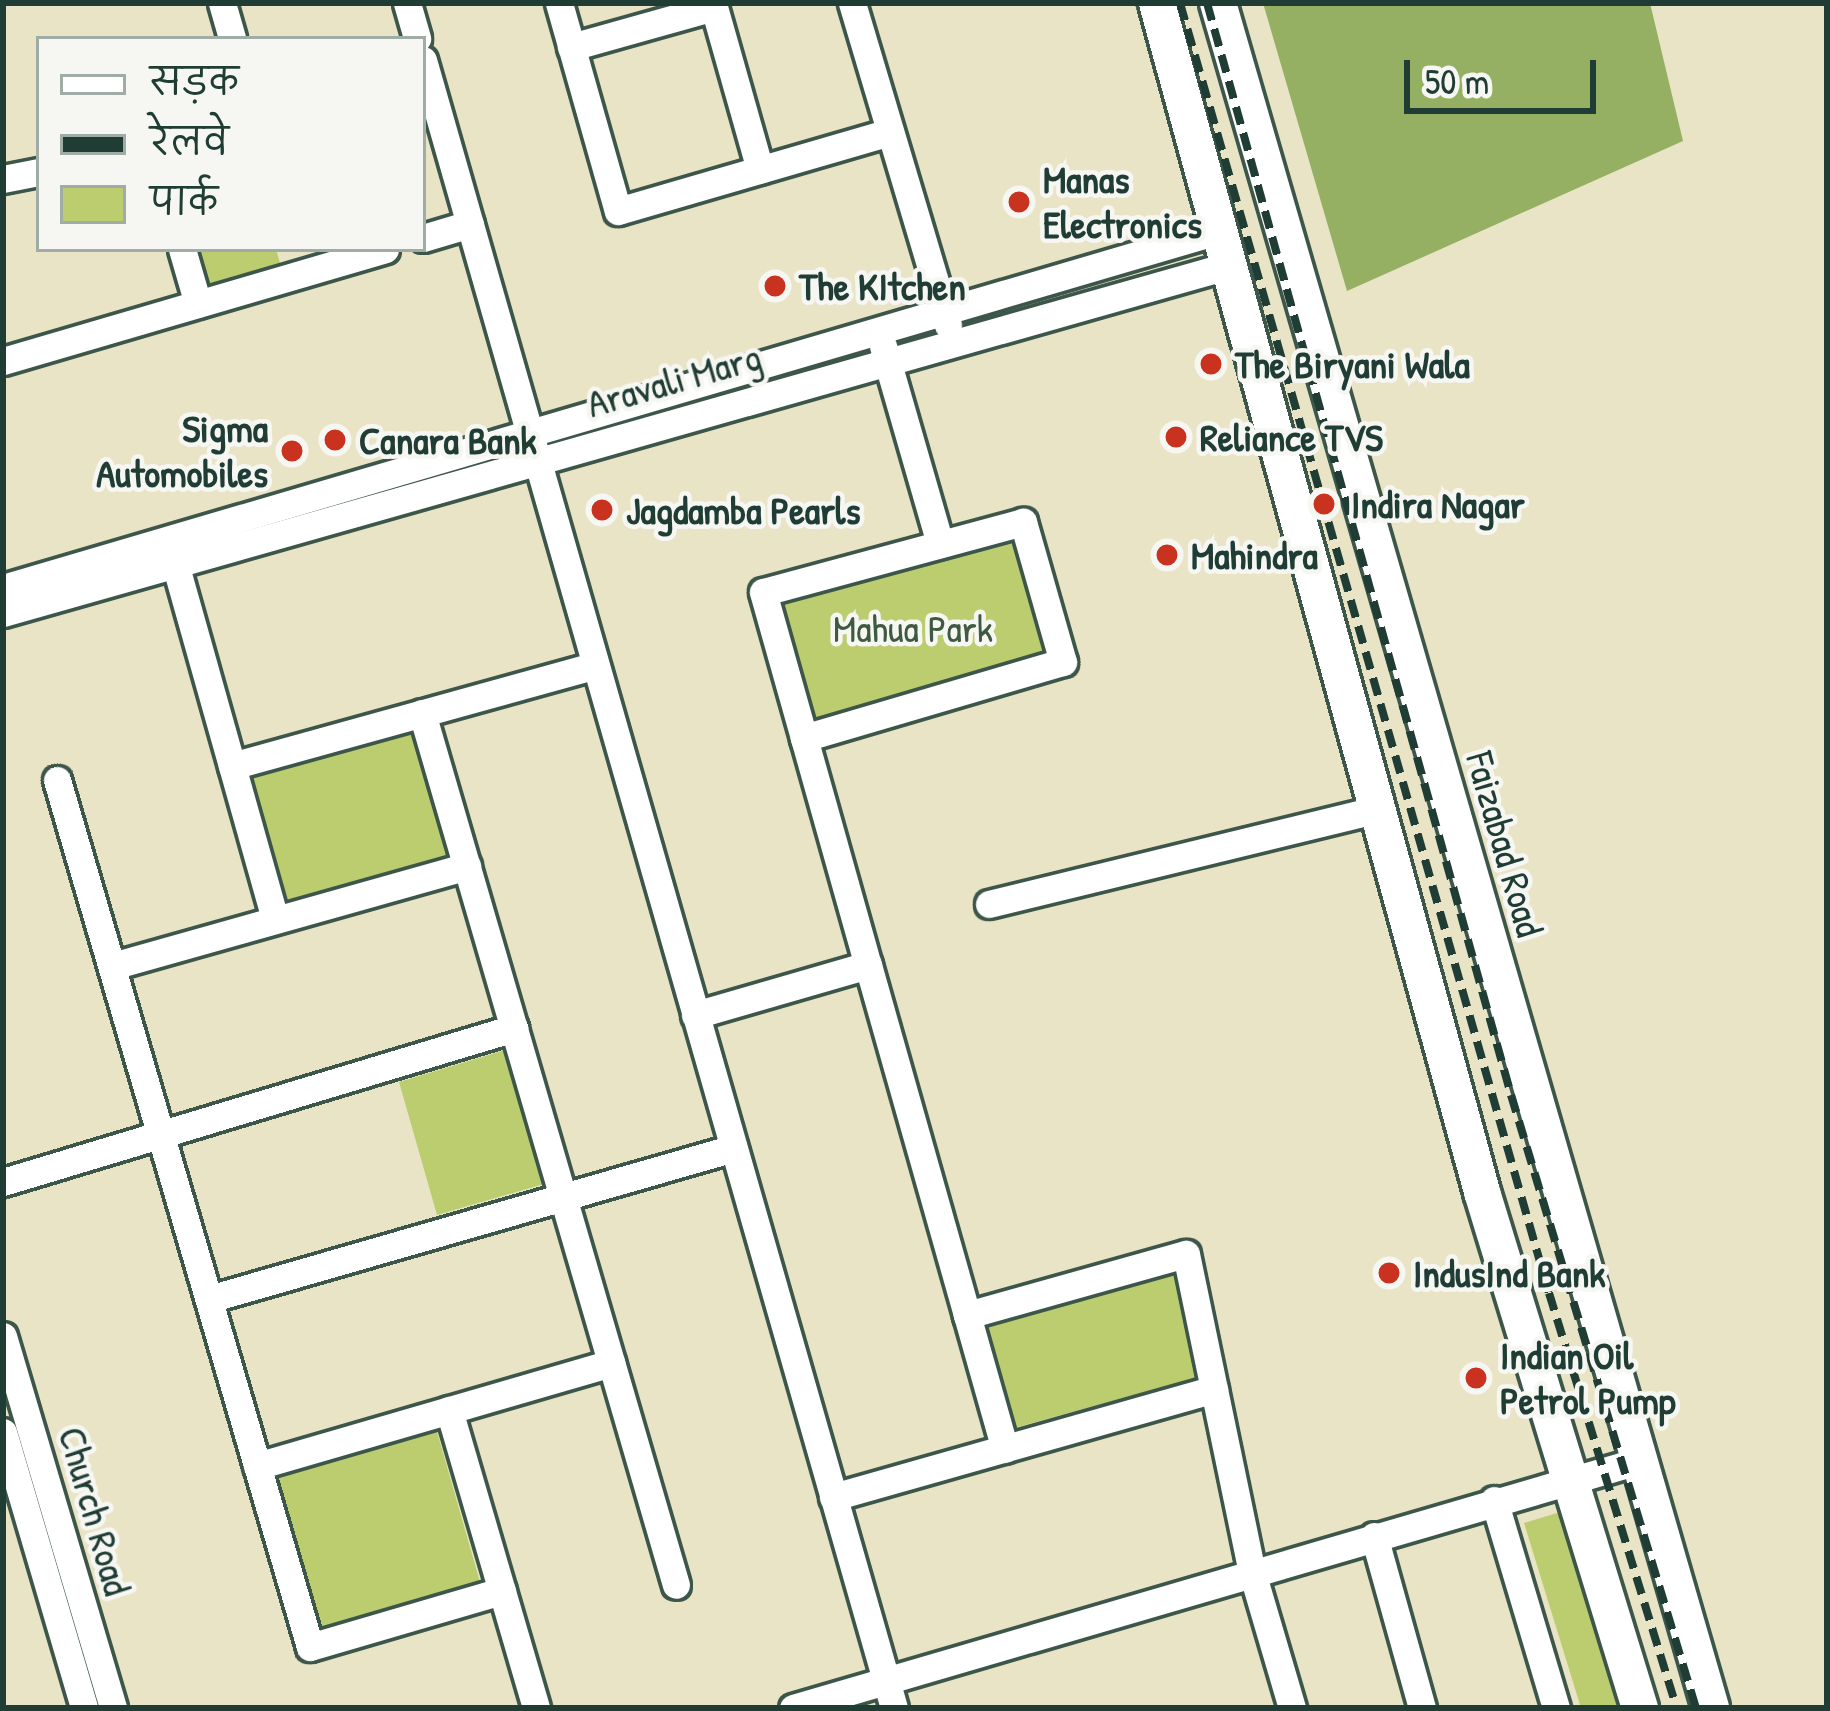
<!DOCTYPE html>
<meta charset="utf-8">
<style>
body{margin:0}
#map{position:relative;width:1830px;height:1711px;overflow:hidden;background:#e9e4c6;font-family:"Patrick Hand","Playpen Sans Deva",sans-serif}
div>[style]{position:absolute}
.green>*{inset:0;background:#bccd70}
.forest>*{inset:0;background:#95b062}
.roads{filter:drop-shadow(3px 0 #3d564a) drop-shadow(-3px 0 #3d564a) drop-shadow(0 3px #3d564a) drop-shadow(0 -3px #3d564a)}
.minor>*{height:27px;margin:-13.5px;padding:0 13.5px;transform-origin:13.5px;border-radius:13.5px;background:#fff}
.major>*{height:36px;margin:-18px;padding:0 18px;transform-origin:18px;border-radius:18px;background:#fff}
.rail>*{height:8px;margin-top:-4px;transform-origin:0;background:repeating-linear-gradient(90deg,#1f3d34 0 18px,transparent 0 27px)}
.dots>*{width:33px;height:33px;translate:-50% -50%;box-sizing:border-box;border:6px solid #f6f6f2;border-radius:50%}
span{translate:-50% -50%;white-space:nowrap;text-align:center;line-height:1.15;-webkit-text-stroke:9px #f6f6f2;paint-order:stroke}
.poi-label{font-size:39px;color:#1f3d34;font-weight:700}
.left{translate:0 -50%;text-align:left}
.right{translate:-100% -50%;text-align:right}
.street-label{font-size:39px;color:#1f3d34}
.park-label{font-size:39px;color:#3e5a40}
.frame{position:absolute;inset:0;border:6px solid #1f3d34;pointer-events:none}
.legend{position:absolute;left:36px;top:36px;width:390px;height:216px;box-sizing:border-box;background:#f6f6f2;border:3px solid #a0aca6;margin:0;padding:15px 21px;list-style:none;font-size:36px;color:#1f3d34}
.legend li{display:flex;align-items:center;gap:24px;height:60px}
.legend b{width:60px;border:3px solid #a0aca6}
.scale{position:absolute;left:1404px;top:60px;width:192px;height:54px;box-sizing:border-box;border:6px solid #1f3d34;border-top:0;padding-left:15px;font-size:36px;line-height:42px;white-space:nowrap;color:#1f3d34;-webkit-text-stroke:9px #f6f6f2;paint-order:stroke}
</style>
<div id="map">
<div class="green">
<i style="clip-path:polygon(195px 249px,276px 249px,282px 270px,207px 291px)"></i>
<i style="clip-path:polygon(1015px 535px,1048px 653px,811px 721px,777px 603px)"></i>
<i style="clip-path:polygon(416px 732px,450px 857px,281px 903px,247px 778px)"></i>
<i style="clip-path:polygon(505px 1050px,544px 1184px,437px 1215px,399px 1082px)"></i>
<i style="clip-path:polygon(1175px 1271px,1199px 1377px,1011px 1429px,984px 1325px)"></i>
<i style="clip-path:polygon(436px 1428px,480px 1582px,318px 1629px,273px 1476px)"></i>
<i style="clip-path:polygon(1580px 1506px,1642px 1708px,1581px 1708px,1524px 1523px)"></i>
</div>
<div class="forest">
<i style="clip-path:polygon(1263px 3px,1650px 3px,1683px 141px,1347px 291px)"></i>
</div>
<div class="roads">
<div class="minor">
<i style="left:222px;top:3px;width:37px;rotate:74deg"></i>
<i style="left:407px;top:3px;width:37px;rotate:74deg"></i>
<i style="left:559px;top:3px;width:216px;rotate:74.2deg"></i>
<i style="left:618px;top:211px;width:283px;rotate:-16.2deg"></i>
<i style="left:852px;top:3px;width:336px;rotate:73.4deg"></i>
<i style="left:571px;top:47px;width:148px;rotate:-15.6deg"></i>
<i style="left:714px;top:7px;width:169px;rotate:74.2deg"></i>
<i style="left:423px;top:60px;width:1714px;rotate:74.05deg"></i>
<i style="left:3px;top:179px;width:37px;rotate:-11deg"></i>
<i style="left:423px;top:238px;width:49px;rotate:-16.6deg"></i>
<i style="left:182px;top:249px;width:57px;rotate:73.8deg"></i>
<i style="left:883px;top:346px;width:206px;rotate:73.9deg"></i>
<i style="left:3px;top:361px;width:398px;rotate:-16.3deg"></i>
<i style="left:171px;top:549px;width:385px;rotate:74.3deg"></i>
<i style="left:3px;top:588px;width:1270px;rotate:-16.38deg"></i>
<i style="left:3px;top:613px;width:1275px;rotate:-15.83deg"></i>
<i style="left:422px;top:713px;width:908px;rotate:73.76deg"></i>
<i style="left:804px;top:738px;width:270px;rotate:-16.4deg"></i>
<i style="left:1063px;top:662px;width:146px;rotate:-105.9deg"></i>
<i style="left:1023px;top:522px;width:269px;rotate:164.9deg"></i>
<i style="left:763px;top:592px;width:152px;rotate:74.3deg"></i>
<i style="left:804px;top:738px;width:236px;rotate:74.3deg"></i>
<i style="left:868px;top:965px;width:364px;rotate:74.2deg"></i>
<i style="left:967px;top:1315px;width:139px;rotate:74.2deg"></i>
<i style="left:232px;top:766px;width:377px;rotate:-15.5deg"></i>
<i style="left:57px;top:780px;width:903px;rotate:73.73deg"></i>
<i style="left:310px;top:1647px;width:200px;rotate:-16.3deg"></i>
<i style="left:989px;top:904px;width:402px;rotate:-13.7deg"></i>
<i style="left:112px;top:966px;width:369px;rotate:-15.7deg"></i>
<i style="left:695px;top:1015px;width:180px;rotate:-16.1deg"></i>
<i style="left:3px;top:1182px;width:534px;rotate:-16.77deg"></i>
<i style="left:209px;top:1299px;width:546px;rotate:-16.05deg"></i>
<i style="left:967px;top:1315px;width:227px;rotate:-15.6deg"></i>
<i style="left:1186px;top:1254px;width:325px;rotate:78.3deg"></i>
<i style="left:1252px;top:1572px;width:142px;rotate:73.6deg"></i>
<i style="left:3px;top:1336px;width:388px;rotate:73.5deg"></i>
<i style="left:449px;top:1410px;width:310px;rotate:73.7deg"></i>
<i style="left:3px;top:1432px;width:288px;rotate:73.6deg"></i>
<i style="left:257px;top:1466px;width:369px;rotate:-16.2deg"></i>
<i style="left:833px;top:1497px;width:396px;rotate:-15.8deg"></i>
<i style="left:1494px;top:1500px;width:217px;rotate:73.4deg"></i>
<i style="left:1374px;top:1536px;width:179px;rotate:74.4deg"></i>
<i style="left:793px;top:1708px;width:880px;rotate:-16.29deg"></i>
</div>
<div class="major">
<i style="left:1157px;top:3px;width:1233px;rotate:74.71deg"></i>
<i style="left:1482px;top:1192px;width:540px;rotate:72.98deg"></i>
<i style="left:1218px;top:3px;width:1775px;rotate:73.87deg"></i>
</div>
</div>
<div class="rail">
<i style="left:1180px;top:3px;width:1342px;rotate:74.04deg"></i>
<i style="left:1549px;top:1293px;width:434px;rotate:72.9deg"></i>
<i style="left:1207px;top:3px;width:1134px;rotate:74.44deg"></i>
<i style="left:1511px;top:1095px;width:640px;rotate:73.21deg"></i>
</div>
<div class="dots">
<i style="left:1019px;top:202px;background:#c8321e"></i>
<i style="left:775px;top:286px;background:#c8321e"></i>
<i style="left:1211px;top:364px;background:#c8321e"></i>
<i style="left:1176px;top:437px;background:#c8321e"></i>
<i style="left:335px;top:440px;background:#c8321e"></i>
<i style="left:292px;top:451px;background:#c8321e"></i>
<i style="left:1324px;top:504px;background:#c8321e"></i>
<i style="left:602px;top:510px;background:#c8321e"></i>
<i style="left:1167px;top:555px;background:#c8321e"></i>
<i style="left:1389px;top:1273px;background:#c8321e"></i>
<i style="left:1476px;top:1378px;background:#c8321e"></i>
</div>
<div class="poi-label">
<span class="left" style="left:1043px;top:202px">Manas<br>Electronics</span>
<span class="left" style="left:799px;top:286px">The KItchen</span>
<span class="left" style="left:1235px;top:364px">The Biryani Wala</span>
<span class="right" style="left:268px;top:451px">Sigma<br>Automobiles</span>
<span class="left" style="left:1200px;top:437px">Reliance TVS</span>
<span class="left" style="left:359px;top:440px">Canara Bank</span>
<span class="left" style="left:1351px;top:504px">Indira Nagar</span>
<span class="left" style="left:626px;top:510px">Jagdamba Pearls</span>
<span class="left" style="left:1191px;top:555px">Mahindra</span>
<span class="left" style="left:1413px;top:1273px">IndusInd Bank</span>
<span class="left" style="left:1500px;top:1378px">Indian Oil<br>Petrol Pump</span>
</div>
<div class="street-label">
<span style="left:674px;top:380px;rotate:-16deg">Aravali Marg</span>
<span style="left:1505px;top:844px;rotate:74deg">Faizabad Road</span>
<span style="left:95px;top:1511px;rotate:74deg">Church Road</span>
</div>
<div class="park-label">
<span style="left:913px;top:628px">Mahua Park</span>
</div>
<div class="frame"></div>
<ul class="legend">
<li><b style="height:15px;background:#fff"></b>सड़क</li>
<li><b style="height:15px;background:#1f3d34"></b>रेलवे</li>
<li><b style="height:33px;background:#bccd70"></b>पार्क</li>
</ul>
<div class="scale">50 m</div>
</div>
